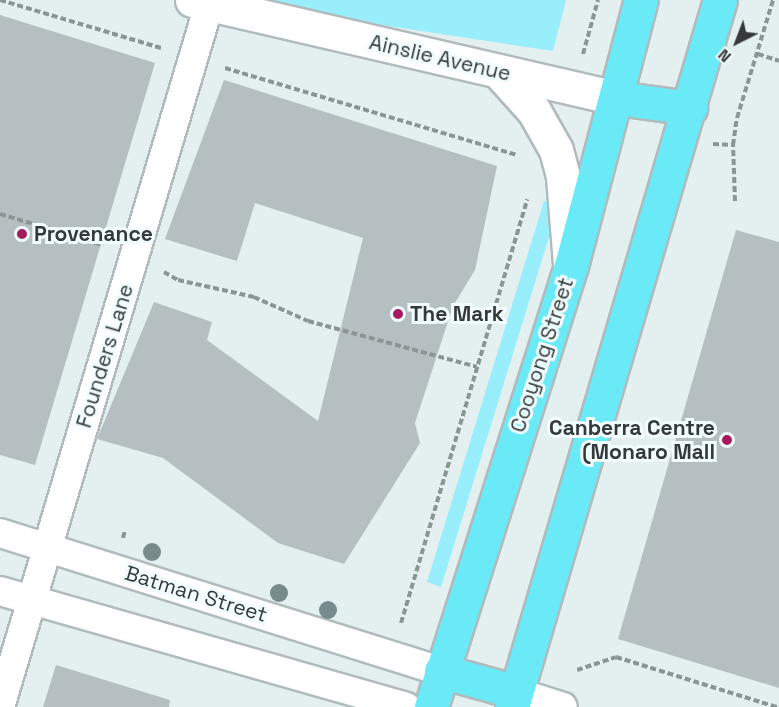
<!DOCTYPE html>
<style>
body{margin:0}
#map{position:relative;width:779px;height:707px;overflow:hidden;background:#e4eff0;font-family:"Space Grotesk",sans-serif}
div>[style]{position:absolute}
.green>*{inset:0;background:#98eefb}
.building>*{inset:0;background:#b5bfc1}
.path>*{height:4px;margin-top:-2px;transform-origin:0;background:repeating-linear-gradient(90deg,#8d9495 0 6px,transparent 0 9px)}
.roads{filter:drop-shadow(2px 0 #b1bbbd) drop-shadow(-2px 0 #b1bbbd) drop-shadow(0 2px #b1bbbd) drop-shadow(0 -2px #b1bbbd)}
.minor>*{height:28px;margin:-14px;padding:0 14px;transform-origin:14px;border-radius:14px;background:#fff}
.secondary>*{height:33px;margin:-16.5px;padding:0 16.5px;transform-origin:16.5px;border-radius:16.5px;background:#fff}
.primary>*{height:33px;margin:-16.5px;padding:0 16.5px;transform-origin:16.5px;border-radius:16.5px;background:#6ae9f7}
.trees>*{width:18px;height:18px;margin:-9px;border-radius:50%;background:#778a8c}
.dots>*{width:16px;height:16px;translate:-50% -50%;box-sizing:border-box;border:3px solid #f1fcfe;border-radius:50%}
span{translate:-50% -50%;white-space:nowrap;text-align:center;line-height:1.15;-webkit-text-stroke:6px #f1fcfe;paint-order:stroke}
.street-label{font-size:21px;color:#35393a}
.poi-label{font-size:21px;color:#35393a;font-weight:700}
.left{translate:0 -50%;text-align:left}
.right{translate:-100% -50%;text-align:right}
.north{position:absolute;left:707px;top:12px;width:60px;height:60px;-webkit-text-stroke:4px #f1fcfe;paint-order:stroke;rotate:222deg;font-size:16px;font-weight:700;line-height:24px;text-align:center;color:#35393a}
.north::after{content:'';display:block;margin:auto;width:21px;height:27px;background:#35393a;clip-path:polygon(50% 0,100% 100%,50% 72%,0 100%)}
</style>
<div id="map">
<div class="green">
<i style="clip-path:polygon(262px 0,566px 0,553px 51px,310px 14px)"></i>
<i style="clip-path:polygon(544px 201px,551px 203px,553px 224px,441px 587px,427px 582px)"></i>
</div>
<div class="building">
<i style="clip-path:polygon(0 15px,155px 63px,35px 465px,0 455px)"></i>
<i style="clip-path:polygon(224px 80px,497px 166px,475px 270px,453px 306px,415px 423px,420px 443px,344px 564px,278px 543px,163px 458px,97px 439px,154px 302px,212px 322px,207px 340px,318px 421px,363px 238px,255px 203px,237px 261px,165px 239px)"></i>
<i style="clip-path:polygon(736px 230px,779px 242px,779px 688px,618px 639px)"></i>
<i style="clip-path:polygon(56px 665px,170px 700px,169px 707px,43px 707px)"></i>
</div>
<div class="path">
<i style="left:0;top:0;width:168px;rotate:16.6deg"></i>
<i style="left:583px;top:54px;width:56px;rotate:-74.5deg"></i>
<i style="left:758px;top:54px;width:22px;rotate:18deg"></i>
<i style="left:225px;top:68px;width:305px;rotate:16.6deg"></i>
<i style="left:713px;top:144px;width:20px;rotate:3deg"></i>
<i style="left:735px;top:201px;width:56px;rotate:-92deg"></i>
<i style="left:733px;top:145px;width:27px;rotate:-82deg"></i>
<i style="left:737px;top:118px;width:123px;rotate:-73deg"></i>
<i style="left:0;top:214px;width:108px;rotate:16.8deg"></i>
<i style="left:164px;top:272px;width:16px;rotate:30deg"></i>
<i style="left:178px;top:280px;width:78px;rotate:12.6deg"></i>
<i style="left:254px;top:297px;width:59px;rotate:24deg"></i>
<i style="left:308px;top:321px;width:175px;rotate:15.2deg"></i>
<i style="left:123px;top:538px;width:8px;rotate:-76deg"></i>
<i style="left:401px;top:623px;width:442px;rotate:-73.4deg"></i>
<i style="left:577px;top:670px;width:41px;rotate:-18.4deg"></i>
<i style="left:616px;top:657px;width:169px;rotate:17.3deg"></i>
</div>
<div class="roads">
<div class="minor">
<i style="left:0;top:533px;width:462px;rotate:17.4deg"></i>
<i style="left:0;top:591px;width:422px;rotate:15.9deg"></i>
<i style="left:516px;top:692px;width:49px;rotate:17.7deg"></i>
<i style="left:0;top:707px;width:732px;rotate:-73.42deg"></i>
</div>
<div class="secondary">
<i style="left:192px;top:0;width:436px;rotate:13deg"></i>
<i style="left:498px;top:71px;width:54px;rotate:48deg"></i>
<i style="left:534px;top:111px;width:45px;rotate:60.6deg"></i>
<i style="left:556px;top:150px;width:28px;rotate:75deg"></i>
<i style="left:563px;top:177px;width:87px;rotate:85.4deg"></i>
</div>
<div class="primary">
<i style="left:617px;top:98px;width:74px;rotate:7.8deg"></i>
<i style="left:441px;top:671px;width:78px;rotate:15.6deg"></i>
<i style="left:431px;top:707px;width:463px;rotate:-72.4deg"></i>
<i style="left:571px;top:266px;width:275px;rotate:-75.3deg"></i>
<i style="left:512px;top:707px;width:737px;rotate:-73.61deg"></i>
</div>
</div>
<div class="trees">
<i style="left:152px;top:552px"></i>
<i style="left:279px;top:593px"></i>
<i style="left:328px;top:610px"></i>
</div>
<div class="dots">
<i style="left:22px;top:234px;background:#a71b5e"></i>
<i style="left:398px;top:314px;background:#a71b5e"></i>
<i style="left:727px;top:440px;background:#a71b5e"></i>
</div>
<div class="street-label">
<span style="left:440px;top:58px;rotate:13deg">Ainslie Avenue</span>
<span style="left:542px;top:355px;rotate:-72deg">Cooyong Street</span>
<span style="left:105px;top:356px;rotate:-73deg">Founders Lane</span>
<span style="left:196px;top:594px;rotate:17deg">Batman Street</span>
</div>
<div class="poi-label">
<span class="left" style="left:34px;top:234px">Provenance</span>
<span class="left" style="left:410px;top:314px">The Mark</span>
<span class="right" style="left:715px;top:440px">Canberra Centre<br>(Monaro Mall</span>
</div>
<div class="north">N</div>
</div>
